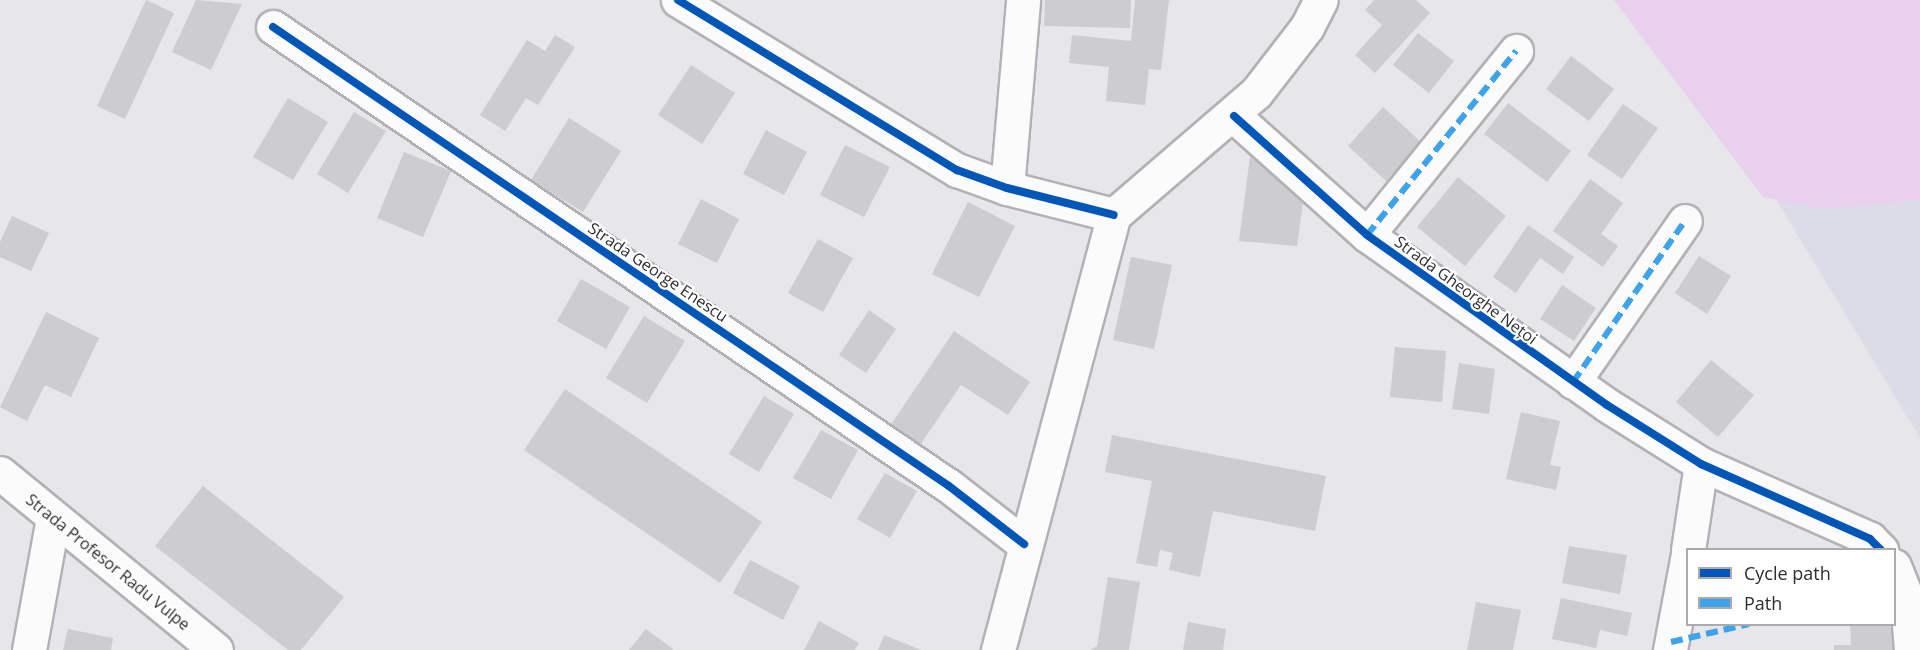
<!DOCTYPE html>
<meta charset="utf-8">
<style>
body{margin:0}
#map{position:relative;width:1920px;height:650px;overflow:hidden;background:#e6e6eb;font-family:"Open Sans",sans-serif}
div>[style]{position:absolute}
.built>*{inset:0;background:#dbdce8}
.green>*{inset:0;background:#e9d1ed}
.building>*{inset:0;background:#cdccd0}
.roads{filter:drop-shadow(2px 0 #b2b2b6) drop-shadow(-2px 0 #b2b2b6) drop-shadow(0 2px #b2b2b6) drop-shadow(0 -2px #b2b2b6)}
.street>*{height:33px;margin:-16.5px;padding:0 16.5px;transform-origin:16.5px;border-radius:16.5px;background:#fbfbfc}
.quiet>*{height:6px;margin-top:-3px;transform-origin:0;background:repeating-linear-gradient(90deg,#3ea3eb 0 12px,transparent 0 18px)}
.cycleway>*{height:8px;margin:-4px;padding:0 4px;transform-origin:4px;border-radius:4px;background:#0057b8}
span{translate:-50% -50%;white-space:nowrap;text-align:center;line-height:1.15;-webkit-text-stroke:4.5px #fff;paint-order:stroke}
.street-label{font-size:16px;color:#2d2e31}
.legend{position:absolute;left:1686px;top:548px;width:210px;height:78px;box-sizing:border-box;background:#fff;border:2px solid #ababad;margin:0;padding:8px 10px;list-style:none;font-size:18px;color:#2d2e31}
.legend li{display:flex;align-items:center;gap:12px;height:30px}
.legend b{width:30px;border:2px solid #ababad}
</style>
<div id="map">
<div class="built">
<i style="clip-path:polygon(1920px 0,1920px 438px,1765px 181px)"></i>
</div>
<div class="green">
<i style="clip-path:polygon(1614px 0,1920px 0,1920px 200px,1823px 209px,1763px 197px)"></i>
</div>
<div class="building">
<i style="clip-path:polygon(146px 0,174px 13px,125px 119px,97px 106px)"></i>
<i style="clip-path:polygon(196px 0,242px 4px,211px 70px,172px 52px)"></i>
<i style="clip-path:polygon(1045px 0,1131px 0,1130px 28px,1044px 26px)"></i>
<i style="clip-path:polygon(1135px 0,1169px 0,1161px 70px,1149px 69px,1145px 105px,1106px 101px,1109px 67px,1069px 63px,1072px 35px,1131px 41px)"></i>
<i style="clip-path:polygon(1374px 0,1416px 0,1430px 13px,1375px 73px,1355px 55px,1382px 25px,1365px 10px)"></i>
<i style="clip-path:polygon(1418px 33px,1454px 61px,1429px 93px,1393px 65px)"></i>
<i style="clip-path:polygon(555px 35px,575px 47px,538px 105px,526px 98px,505px 131px,480px 115px,527px 40px,545px 51px)"></i>
<i style="clip-path:polygon(1571px 56px,1614px 89px,1589px 121px,1546px 89px)"></i>
<i style="clip-path:polygon(691px 65px,735px 93px,702px 144px,658px 115px)"></i>
<i style="clip-path:polygon(288px 98px,328px 122px,293px 180px,253px 157px)"></i>
<i style="clip-path:polygon(1508px 103px,1571px 151px,1547px 182px,1484px 134px)"></i>
<i style="clip-path:polygon(1623px 104px,1658px 128px,1622px 179px,1587px 155px)"></i>
<i style="clip-path:polygon(1383px 107px,1421px 142px,1386px 181px,1348px 146px)"></i>
<i style="clip-path:polygon(354px 112px,386px 131px,348px 193px,317px 174px)"></i>
<i style="clip-path:polygon(569px 118px,621px 151px,583px 212px,531px 180px)"></i>
<i style="clip-path:polygon(766px 130px,807px 152px,784px 195px,743px 174px)"></i>
<i style="clip-path:polygon(845px 145px,890px 167px,864px 217px,820px 195px)"></i>
<i style="clip-path:polygon(404px 152px,451px 171px,423px 237px,377px 218px)"></i>
<i style="clip-path:polygon(1250px 157px,1304px 195px,1297px 246px,1239px 241px)"></i>
<i style="clip-path:polygon(1458px 177px,1506px 216px,1465px 266px,1417px 227px)"></i>
<i style="clip-path:polygon(1590px 179px,1623px 203px,1601px 234px,1618px 246px,1603px 267px,1553px 231px)"></i>
<i style="clip-path:polygon(701px 199px,739px 219px,717px 263px,678px 244px)"></i>
<i style="clip-path:polygon(968px 202px,1015px 226px,979px 297px,932px 274px)"></i>
<i style="clip-path:polygon(12px 216px,49px 233px,31px 271px,0 257px,0 242px)"></i>
<i style="clip-path:polygon(1528px 225px,1574px 257px,1563px 274px,1540px 258px,1516px 293px,1493px 277px)"></i>
<i style="clip-path:polygon(818px 239px,853px 258px,823px 312px,788px 293px)"></i>
<i style="clip-path:polygon(1699px 256px,1731px 276px,1707px 314px,1675px 293px)"></i>
<i style="clip-path:polygon(1131px 257px,1172px 265px,1154px 349px,1113px 340px)"></i>
<i style="clip-path:polygon(581px 279px,630px 307px,606px 349px,557px 321px)"></i>
<i style="clip-path:polygon(1562px 285px,1596px 308px,1574px 341px,1540px 319px)"></i>
<i style="clip-path:polygon(869px 310px,896px 329px,866px 373px,839px 355px)"></i>
<i style="clip-path:polygon(46px 312px,99px 338px,71px 397px,45px 385px,27px 421px,0 407px)"></i>
<i style="clip-path:polygon(644px 316px,685px 341px,647px 403px,606px 378px)"></i>
<i style="clip-path:polygon(954px 331px,1030px 382px,1008px 415px,961px 385px,920px 445px,890px 426px)"></i>
<i style="clip-path:polygon(1395px 347px,1446px 351px,1442px 402px,1390px 397px)"></i>
<i style="clip-path:polygon(1711px 360px,1754px 395px,1718px 437px,1676px 402px)"></i>
<i style="clip-path:polygon(1459px 363px,1495px 369px,1489px 414px,1452px 409px)"></i>
<i style="clip-path:polygon(565px 389px,762px 522px,720px 583px,524px 450px)"></i>
<i style="clip-path:polygon(764px 396px,794px 414px,759px 472px,729px 454px)"></i>
<i style="clip-path:polygon(1521px 412px,1560px 421px,1550px 465px,1561px 467px,1556px 490px,1506px 479px)"></i>
<i style="clip-path:polygon(821px 430px,858px 450px,831px 499px,793px 478px)"></i>
<i style="clip-path:polygon(1112px 435px,1326px 476px,1315px 531px,1213px 511px,1200px 577px,1169px 570px,1173px 553px,1160px 550px,1157px 567px,1136px 563px,1152px 481px,1105px 472px)"></i>
<i style="clip-path:polygon(885px 473px,917px 491px,890px 538px,857px 519px)"></i>
<i style="clip-path:polygon(203px 486px,344px 597px,301px 650px,288px 650px,155px 546px)"></i>
<i style="clip-path:polygon(1569px 546px,1627px 555px,1620px 594px,1562px 583px)"></i>
<i style="clip-path:polygon(750px 560px,800px 586px,783px 620px,733px 593px)"></i>
<i style="clip-path:polygon(1108px 577px,1140px 582px,1129px 650px,1090px 650px,1097px 646px)"></i>
<i style="clip-path:polygon(1561px 598px,1632px 613px,1627px 636px,1600px 630px,1596px 648px,1552px 639px)"></i>
<i style="clip-path:polygon(1476px 602px,1521px 610px,1513px 650px,1467px 650px)"></i>
<i style="clip-path:polygon(819px 621px,859px 643px,855px 650px,804px 650px)"></i>
<i style="clip-path:polygon(1188px 622px,1226px 629px,1223px 650px,1183px 650px)"></i>
<i style="clip-path:polygon(1850px 624px,1894px 624px,1900px 650px,1834px 650px,1834px 645px,1851px 645px)"></i>
<i style="clip-path:polygon(68px 629px,113px 638px,111px 650px,63px 650px)"></i>
<i style="clip-path:polygon(646px 629px,674px 650px,629px 650px)"></i>
<i style="clip-path:polygon(884px 635px,921px 650px,878px 650px)"></i>
</div>
<div class="roads">
<div class="street">
<i style="left:678px;top:0;width:327px;rotate:31.4deg"></i>
<i style="left:957px;top:170px;width:53px;rotate:19.8deg"></i>
<i style="left:1007px;top:188px;width:110px;rotate:14.2deg"></i>
<i style="left:273px;top:27px;width:817px;rotate:34.18deg"></i>
<i style="left:949px;top:486px;width:95px;rotate:37.7deg"></i>
<i style="left:1234px;top:116px;width:178px;rotate:41.8deg"></i>
<i style="left:1367px;top:235px;width:294px;rotate:35.3deg"></i>
<i style="left:1607px;top:405px;width:111px;rotate:32.1deg"></i>
<i style="left:1701px;top:464px;width:185px;rotate:23.9deg"></i>
<i style="left:1870px;top:539px;width:16px;rotate:45deg"></i>
<i style="left:1007px;top:188px;width:189px;rotate:-85.1deg"></i>
<i style="left:1114px;top:215px;width:187px;rotate:-40.7deg"></i>
<i style="left:1256px;top:93px;width:83px;rotate:-52.3deg"></i>
<i style="left:1307px;top:27px;width:30px;rotate:-63deg"></i>
<i style="left:1367px;top:235px;width:237px;rotate:-51deg"></i>
<i style="left:1573px;top:382px;width:196px;rotate:-55.2deg"></i>
<i style="left:0;top:473px;width:279px;rotate:39.3deg"></i>
<i style="left:1688px;top:550px;width:87px;rotate:-81.4deg"></i>
<i style="left:1894px;top:566px;width:35px;rotate:68deg"></i>
<i style="left:1907px;top:599px;width:51px;rotate:85.5deg"></i>
<i style="left:29px;top:650px;width:134px;rotate:-79.7deg"></i>
<i style="left:998px;top:650px;width:450px;rotate:-75.1deg"></i>
<i style="left:1670px;top:650px;width:98px;rotate:-79.4deg"></i>
</div>
</div>
<div class="quiet">
<i style="left:1367px;top:235px;width:237px;rotate:-51deg"></i>
<i style="left:1573px;top:382px;width:196px;rotate:-55.2deg"></i>
<i style="left:1671px;top:642px;width:80px;rotate:-13deg"></i>
</div>
<div class="cycleway">
<i style="left:678px;top:0;width:327px;rotate:31.4deg"></i>
<i style="left:957px;top:170px;width:53px;rotate:19.8deg"></i>
<i style="left:1007px;top:188px;width:110px;rotate:14.2deg"></i>
<i style="left:273px;top:27px;width:817px;rotate:34.18deg"></i>
<i style="left:949px;top:486px;width:95px;rotate:37.7deg"></i>
<i style="left:1234px;top:116px;width:178px;rotate:41.8deg"></i>
<i style="left:1367px;top:235px;width:294px;rotate:35.3deg"></i>
<i style="left:1607px;top:405px;width:111px;rotate:32.1deg"></i>
<i style="left:1701px;top:464px;width:185px;rotate:23.9deg"></i>
<i style="left:1870px;top:539px;width:16px;rotate:45deg"></i>
</div>
<div class="street-label">
<span style="left:658px;top:272px;rotate:34deg">Strada George Enescu</span>
<span style="left:1466px;top:290px;rotate:36deg">Strada Gheorghe Nețoi</span>
<span style="left:108px;top:562px;rotate:39deg">Strada Profesor Radu Vulpe</span>
</div>
<ul class="legend">
<li><b style="height:8px;background:#0057b8"></b>Cycle path</li>
<li><b style="height:8px;background:#3ea3eb"></b>Path</li>
</ul>
</div>
